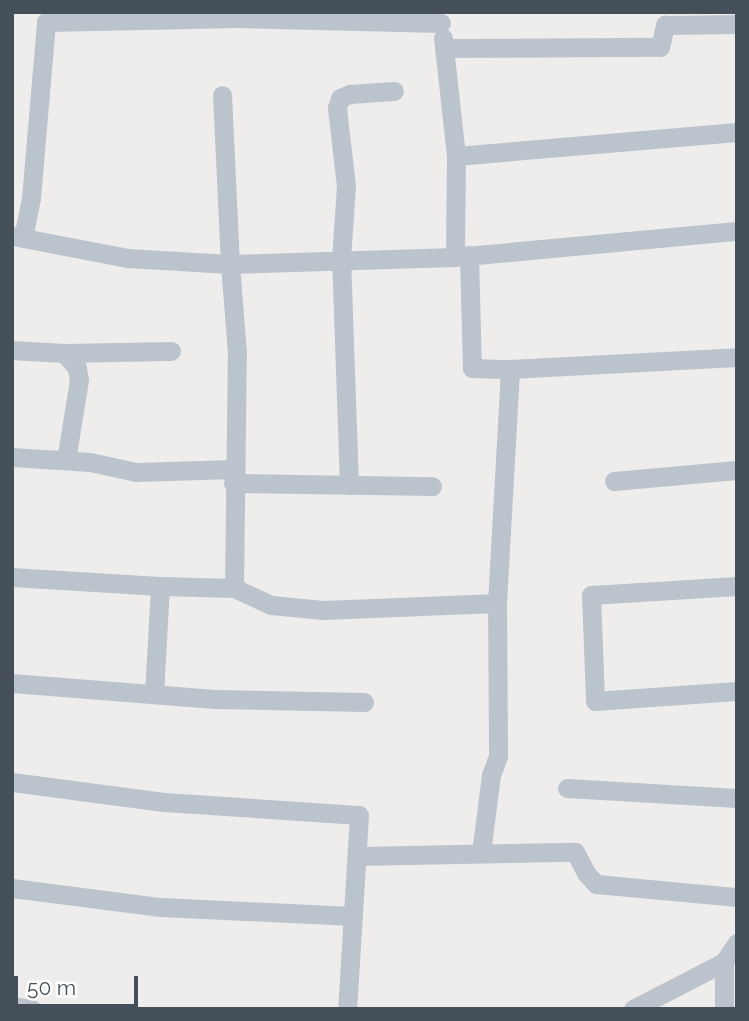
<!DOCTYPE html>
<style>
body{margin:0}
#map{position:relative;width:749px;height:1021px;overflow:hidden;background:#efecec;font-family:Raleway,sans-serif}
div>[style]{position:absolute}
.street>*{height:19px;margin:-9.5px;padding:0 9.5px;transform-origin:9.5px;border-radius:9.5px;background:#bbc4cc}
span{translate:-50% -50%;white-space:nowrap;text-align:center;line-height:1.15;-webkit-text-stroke:5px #fff;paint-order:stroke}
.frame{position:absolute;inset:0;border:14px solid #454f59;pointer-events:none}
.scale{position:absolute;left:14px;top:976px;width:124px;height:32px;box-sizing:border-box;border:4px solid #454f59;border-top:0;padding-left:9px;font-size:21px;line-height:24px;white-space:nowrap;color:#454f59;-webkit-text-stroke:5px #fff;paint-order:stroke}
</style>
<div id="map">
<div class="street">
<i style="left:443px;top:38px;width:119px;rotate:83.7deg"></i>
<i style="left:456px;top:156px;width:101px;rotate:90.6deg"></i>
<i style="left:444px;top:48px;width:216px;rotate:-0.3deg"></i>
<i style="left:660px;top:47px;width:23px;rotate:-77deg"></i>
<i style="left:665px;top:25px;width:72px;rotate:-0.8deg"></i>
<i style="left:456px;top:156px;width:282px;rotate:-4.9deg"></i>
<i style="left:13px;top:236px;width:116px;rotate:10.9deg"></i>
<i style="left:127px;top:258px;width:103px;rotate:3.3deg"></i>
<i style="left:230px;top:264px;width:169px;rotate:-92.7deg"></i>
<i style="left:23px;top:238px;width:41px;rotate:-78.7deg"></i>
<i style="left:31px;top:198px;width:177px;rotate:-85.1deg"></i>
<i style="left:46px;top:22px;width:192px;rotate:-1.2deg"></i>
<i style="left:238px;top:18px;width:203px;rotate:1.4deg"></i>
<i style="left:469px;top:255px;width:113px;rotate:88.5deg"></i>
<i style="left:472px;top:368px;width:38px;rotate:2deg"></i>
<i style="left:12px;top:350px;width:52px;rotate:3.3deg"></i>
<i style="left:64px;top:353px;width:20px;rotate:49deg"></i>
<i style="left:77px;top:368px;width:12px;rotate:81deg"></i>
<i style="left:79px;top:380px;width:81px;rotate:99.2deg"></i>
<i style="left:64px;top:353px;width:107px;rotate:-1.1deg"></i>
<i style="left:12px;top:457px;width:78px;rotate:3.7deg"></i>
<i style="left:90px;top:462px;width:47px;rotate:12.3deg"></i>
<i style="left:136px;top:472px;width:98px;rotate:-1.8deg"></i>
<i style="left:614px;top:481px;width:123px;rotate:-5.1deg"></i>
<i style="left:233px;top:483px;width:199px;rotate:0.9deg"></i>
<i style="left:349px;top:485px;width:226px;rotate:-92deg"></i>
<i style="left:341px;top:259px;width:73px;rotate:-86.1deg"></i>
<i style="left:346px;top:186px;width:79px;rotate:-96.6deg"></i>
<i style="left:337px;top:108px;width:10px;rotate:-73deg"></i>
<i style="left:340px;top:98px;width:11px;rotate:-22deg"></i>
<i style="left:350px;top:94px;width:44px;rotate:-3.9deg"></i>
<i style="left:12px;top:577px;width:148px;rotate:3.5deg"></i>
<i style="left:737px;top:586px;width:146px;rotate:176.5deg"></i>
<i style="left:591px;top:595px;width:106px;rotate:87.8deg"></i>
<i style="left:595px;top:701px;width:142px;rotate:-4deg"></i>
<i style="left:234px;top:588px;width:235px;rotate:-89.3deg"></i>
<i style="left:237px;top:353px;width:89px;rotate:-94.5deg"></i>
<i style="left:230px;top:264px;width:225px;rotate:-1.8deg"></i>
<i style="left:455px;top:257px;width:283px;rotate:-5.3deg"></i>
<i style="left:497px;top:603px;width:234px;rotate:-86.8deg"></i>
<i style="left:510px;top:369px;width:227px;rotate:-3deg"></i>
<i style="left:12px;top:683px;width:206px;rotate:4.5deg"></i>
<i style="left:217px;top:699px;width:147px;rotate:1.2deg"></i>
<i style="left:154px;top:694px;width:108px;rotate:-86.8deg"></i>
<i style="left:160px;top:586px;width:74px;rotate:1.5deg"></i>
<i style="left:234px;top:588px;width:41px;rotate:24.7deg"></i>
<i style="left:271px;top:605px;width:52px;rotate:5.5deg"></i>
<i style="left:323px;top:610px;width:174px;rotate:-2.3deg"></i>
<i style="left:497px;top:603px;width:153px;rotate:89.6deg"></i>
<i style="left:498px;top:756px;width:20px;rotate:110deg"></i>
<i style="left:491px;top:775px;width:79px;rotate:97.3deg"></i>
<i style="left:12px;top:782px;width:153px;rotate:7.5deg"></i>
<i style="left:164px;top:802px;width:195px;rotate:3.8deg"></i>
<i style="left:359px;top:815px;width:194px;rotate:93.5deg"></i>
<i style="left:567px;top:788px;width:170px;rotate:3.4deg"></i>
<i style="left:357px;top:856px;width:218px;rotate:-1.1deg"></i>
<i style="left:575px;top:852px;width:24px;rotate:62deg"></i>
<i style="left:586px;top:873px;width:15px;rotate:48deg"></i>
<i style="left:596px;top:884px;width:142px;rotate:5.3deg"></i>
<i style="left:12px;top:888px;width:150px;rotate:7.3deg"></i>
<i style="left:161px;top:907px;width:192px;rotate:2.7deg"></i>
<i style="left:724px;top:962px;width:47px;rotate:90deg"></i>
<i style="left:12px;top:1006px;width:20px;rotate:9deg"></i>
<i style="left:633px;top:1009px;width:102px;rotate:-27.3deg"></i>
<i style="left:724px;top:962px;width:23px;rotate:-56deg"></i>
</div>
<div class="frame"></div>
<div class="scale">50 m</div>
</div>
